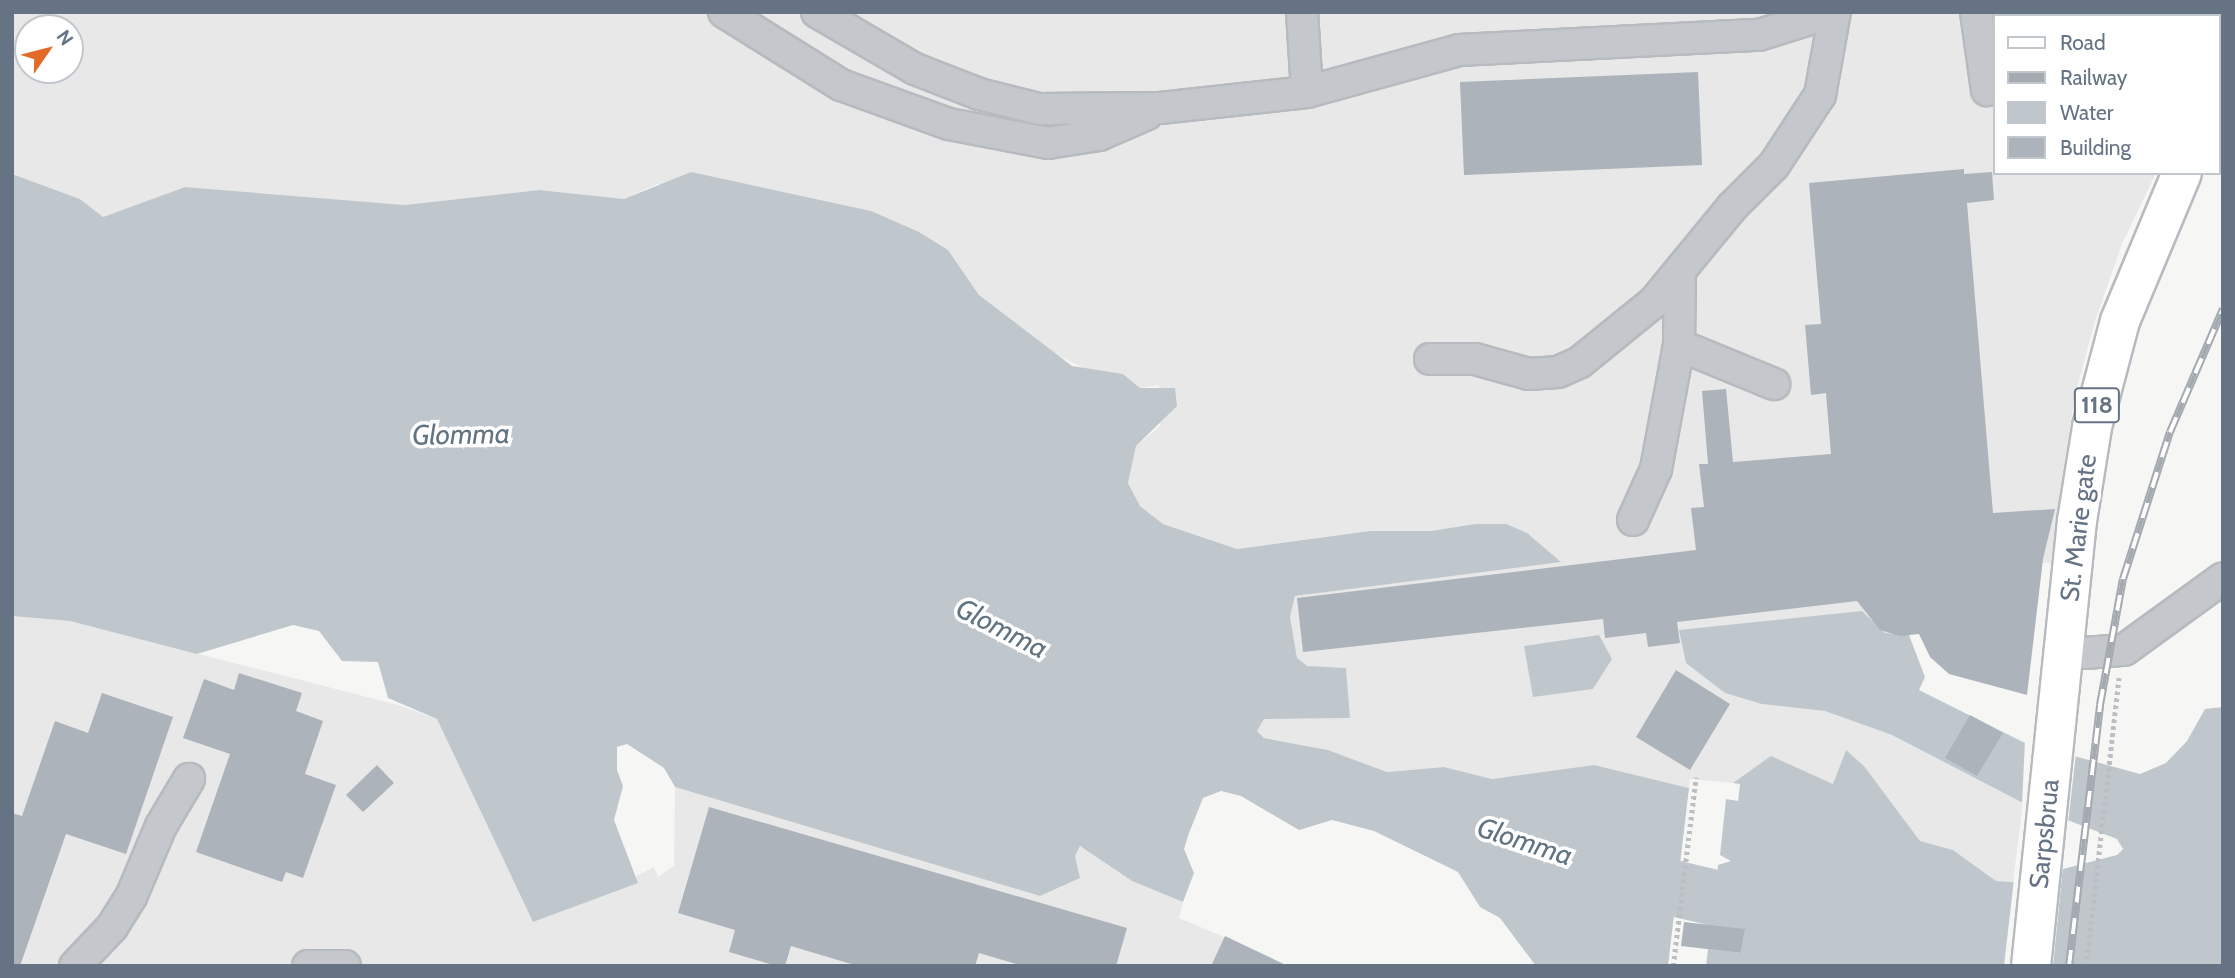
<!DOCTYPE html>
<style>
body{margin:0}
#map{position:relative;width:2235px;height:978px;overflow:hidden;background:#f6f7f4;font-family:Cabin,sans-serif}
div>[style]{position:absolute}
.built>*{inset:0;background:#e7e8e7}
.water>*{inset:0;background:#bfc7cd}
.pier>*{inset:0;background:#f6f7f4}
.river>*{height:56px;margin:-28px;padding:0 28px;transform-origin:28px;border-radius:28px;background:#bfc7cd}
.building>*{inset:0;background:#adb3ba}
.path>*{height:4.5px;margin-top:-2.25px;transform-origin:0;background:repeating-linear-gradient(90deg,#bcbec1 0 3.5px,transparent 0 7px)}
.roads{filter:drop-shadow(2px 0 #b7babf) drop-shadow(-2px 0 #b7babf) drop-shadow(0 2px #b7babf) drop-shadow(0 -2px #b7babf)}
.minor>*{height:30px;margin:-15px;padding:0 15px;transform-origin:15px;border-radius:15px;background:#c4c7cb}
.major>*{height:38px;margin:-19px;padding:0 19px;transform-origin:19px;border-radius:19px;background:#fff}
.rail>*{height:8px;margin-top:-4px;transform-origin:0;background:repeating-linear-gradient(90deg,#fff 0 16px,#a5a9b0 0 32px);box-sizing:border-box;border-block:2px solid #a5a9b0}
span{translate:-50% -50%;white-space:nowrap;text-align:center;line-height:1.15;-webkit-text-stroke:7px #fff;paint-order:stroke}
.shield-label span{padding:2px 5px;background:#fff;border:2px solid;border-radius:5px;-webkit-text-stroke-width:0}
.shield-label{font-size:24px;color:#667385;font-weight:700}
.street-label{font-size:26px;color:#667385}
.water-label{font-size:28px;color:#627481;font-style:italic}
.frame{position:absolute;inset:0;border:14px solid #667385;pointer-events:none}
.legend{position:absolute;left:1993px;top:14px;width:228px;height:161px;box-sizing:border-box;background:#fff;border:2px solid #c2c7ce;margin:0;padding:9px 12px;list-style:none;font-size:21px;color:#667385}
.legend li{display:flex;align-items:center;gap:14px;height:35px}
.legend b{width:35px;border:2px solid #c2c7ce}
.north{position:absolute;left:14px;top:14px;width:70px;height:70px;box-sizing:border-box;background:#fff;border:2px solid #c2c7ce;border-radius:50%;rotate:55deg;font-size:19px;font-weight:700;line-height:28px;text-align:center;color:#667385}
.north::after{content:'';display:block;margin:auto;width:24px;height:32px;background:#e26b28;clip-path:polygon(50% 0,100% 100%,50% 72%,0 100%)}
</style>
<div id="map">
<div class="built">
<i style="clip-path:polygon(evenodd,12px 12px,2223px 12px,2223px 67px,2219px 72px,2219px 16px,1995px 16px,1995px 173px,2156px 173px,2122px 244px,2095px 321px,2074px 399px,2051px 563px,1970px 563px,1909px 635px,1885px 633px,1861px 611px,1762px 704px,1825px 711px,1892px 735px,2023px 803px,2013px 882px,1996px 881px,1953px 850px,1920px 841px,1864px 766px,1846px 750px,1833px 784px,1771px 757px,1733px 783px,1690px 779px,1689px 788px,1594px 765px,1492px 779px,1444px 767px,1387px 772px,1328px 750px,1264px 738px,1257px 731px,1264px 719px,1350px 718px,1297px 658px,1290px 617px,1295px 596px,1560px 561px,1475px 524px,1431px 531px,1370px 531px,1237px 549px,1163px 524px,1140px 506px,1128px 483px,1136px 446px,1160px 426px,1159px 385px,1140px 388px,1123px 374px,1095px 373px,1046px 350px,979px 295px,948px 250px,657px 184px,624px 199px,539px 190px,405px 205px,185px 187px,103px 217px,80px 199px,12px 174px,12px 12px,28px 28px,70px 28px,70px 70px,28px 70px,28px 28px)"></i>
<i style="clip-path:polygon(12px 616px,70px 621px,398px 705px,437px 719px,533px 922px,637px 883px,635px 877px,654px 867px,658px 877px,674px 866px,675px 787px,1040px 896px,1079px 878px,1075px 856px,1080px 846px,1132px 881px,1183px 902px,1179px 918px,1273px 958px,1269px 966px,12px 966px)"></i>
</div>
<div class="water">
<i style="clip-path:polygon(691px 172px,871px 211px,919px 232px,948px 250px,979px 295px,1072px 366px,1123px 374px,1140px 388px,1175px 388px,1177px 406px,1136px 446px,1128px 483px,1140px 506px,1163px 524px,1237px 549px,1370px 531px,1431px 531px,1475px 524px,1506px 524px,1527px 533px,1561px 562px,1295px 596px,1290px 617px,1297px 658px,1307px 666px,1346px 668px,1350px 718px,1264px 719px,1257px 731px,1264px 738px,1328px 750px,1387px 772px,1444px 767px,1492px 779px,1594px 765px,1689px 788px,1668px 966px,1536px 966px,1500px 918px,1480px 907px,1458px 872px,1374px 831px,1332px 820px,1299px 830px,1241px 796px,1221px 791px,1203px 798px,1189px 833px,1184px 849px,1194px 873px,1183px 902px,1132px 881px,1080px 846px,1075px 856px,1080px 878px,1040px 896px,675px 787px,664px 768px,627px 744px,617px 747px,617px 770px,623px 786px,614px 820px,638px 883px,533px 922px,437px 719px,388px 698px,378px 662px,342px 661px,319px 631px,293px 625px,197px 654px,70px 621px,12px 616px,12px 174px,80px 199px,103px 217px,185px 187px,405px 205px,539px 190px,624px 199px)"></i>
<i style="clip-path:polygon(1862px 611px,1885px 633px,1909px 635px,1925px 677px,1919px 690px,2023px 742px,2140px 774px,2166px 763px,2187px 741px,2205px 709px,2223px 707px,2223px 966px,1706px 966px,1708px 949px,1741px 953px,1745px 929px,1711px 925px,1718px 865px,1731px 861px,1720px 855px,1726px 799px,1738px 801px,1740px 784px,1733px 783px,1771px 756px,1833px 784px,1846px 750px,1864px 766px,1920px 841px,1953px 850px,1996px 881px,2013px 882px,2117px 855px,2123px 849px,2117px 839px,2023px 803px,1892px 735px,1825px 711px,1762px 704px,1725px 693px,1686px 663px,1679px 630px)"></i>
<i style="clip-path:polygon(1599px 635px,1612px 659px,1593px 689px,1533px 697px,1524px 646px)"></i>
</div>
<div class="pier">
<i style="clip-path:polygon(2025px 739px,2076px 753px,2068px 824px,2022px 806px)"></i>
<i style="clip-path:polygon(2063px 866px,2053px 966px,2004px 966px,2014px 879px)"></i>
</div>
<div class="river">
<i style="left:1604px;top:866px;width:77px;rotate:17.5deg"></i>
<i style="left:1677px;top:889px;width:115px;rotate:13.1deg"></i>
</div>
<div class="building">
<i style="clip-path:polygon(1698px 72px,1702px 165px,1464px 175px,1460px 82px)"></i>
<i style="clip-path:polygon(1964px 169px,1964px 174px,1992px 172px,1994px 200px,1967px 203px,1993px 513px,2055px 509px,2043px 559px,2027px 695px,1949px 674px,1930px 657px,1919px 634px,1900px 636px,1880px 630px,1857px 601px,1677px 622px,1680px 643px,1648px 647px,1646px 633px,1605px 638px,1603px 619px,1303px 652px,1297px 598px,1696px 550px,1691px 508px,1704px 507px,1699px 464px,1708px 464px,1702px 391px,1726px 389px,1733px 462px,1831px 454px,1826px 393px,1811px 395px,1805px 325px,1821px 324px,1809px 183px)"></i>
<i style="clip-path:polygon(1676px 670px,1730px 704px,1690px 770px,1636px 737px)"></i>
<i style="clip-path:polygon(239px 673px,302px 693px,296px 711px,323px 721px,305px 774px,336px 785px,303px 878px,286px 872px,282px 882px,196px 852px,230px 754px,183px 738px,204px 679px,234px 690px)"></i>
<i style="clip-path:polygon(102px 693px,173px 717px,126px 854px,66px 834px,20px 966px,12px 966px,12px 813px,22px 816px,55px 721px,88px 733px)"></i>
<i style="clip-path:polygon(1970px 715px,2003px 733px,1977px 776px,1945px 758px)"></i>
<i style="clip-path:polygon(377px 765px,394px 783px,363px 812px,346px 795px)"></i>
<i style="clip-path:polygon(709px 807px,1127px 928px,1116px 966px,1023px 966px,979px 953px,975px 966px,858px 966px,791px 946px,785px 966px,777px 966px,729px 952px,735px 930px,678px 913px)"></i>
<i style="clip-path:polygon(1684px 922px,1745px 929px,1741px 953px,1681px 946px)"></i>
<i style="clip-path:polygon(1225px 936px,1288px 966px,1211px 966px)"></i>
</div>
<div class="path">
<i style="left:1673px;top:966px;width:190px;rotate:-83.1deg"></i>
<i style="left:2086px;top:966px;width:290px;rotate:-83.5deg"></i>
</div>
<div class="roads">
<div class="minor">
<i style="left:724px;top:12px;width:138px;rotate:32deg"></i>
<i style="left:841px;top:85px;width:115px;rotate:19.9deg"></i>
<i style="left:949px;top:124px;width:101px;rotate:10.9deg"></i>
<i style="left:1048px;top:143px;width:52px;rotate:-8.9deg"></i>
<i style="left:1099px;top:135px;width:52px;rotate:-23.6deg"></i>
<i style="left:817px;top:12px;width:113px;rotate:30.2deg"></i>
<i style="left:915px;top:69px;width:69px;rotate:21.3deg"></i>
<i style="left:979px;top:94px;width:62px;rotate:14deg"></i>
<i style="left:1039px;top:109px;width:121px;rotate:-0.5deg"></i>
<i style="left:1160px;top:108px;width:148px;rotate:-6.2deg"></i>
<i style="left:1307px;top:92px;width:158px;rotate:-15.4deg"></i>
<i style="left:1459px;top:50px;width:300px;rotate:-2.9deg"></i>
<i style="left:1759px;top:35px;width:77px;rotate:-17.5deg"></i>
<i style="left:1302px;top:12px;width:80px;rotate:86.4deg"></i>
<i style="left:1976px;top:12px;width:79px;rotate:82deg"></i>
<i style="left:1679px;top:345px;width:103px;rotate:22.3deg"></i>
<i style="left:1430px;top:359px;width:45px"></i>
<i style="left:1475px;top:359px;width:56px;rotate:15.5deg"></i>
<i style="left:1529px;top:374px;width:29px;rotate:-4deg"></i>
<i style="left:1558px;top:372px;width:24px;rotate:-24deg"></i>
<i style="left:1580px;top:362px;width:95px;rotate:-39deg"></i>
<i style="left:1654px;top:302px;width:123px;rotate:-50.6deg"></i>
<i style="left:1732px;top:207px;width:59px;rotate:-45deg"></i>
<i style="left:1774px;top:165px;width:84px;rotate:-56.7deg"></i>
<i style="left:1820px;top:95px;width:84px;rotate:-79.8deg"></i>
<i style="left:1633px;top:520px;width:56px;rotate:-65.7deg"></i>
<i style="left:1656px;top:469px;width:126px;rotate:-79.5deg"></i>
<i style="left:1679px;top:345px;width:68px;rotate:-89.2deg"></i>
<i style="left:2065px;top:647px;width:22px;rotate:16deg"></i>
<i style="left:2086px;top:653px;width:38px;rotate:-5deg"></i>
<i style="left:2124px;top:650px;width:122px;rotate:-36deg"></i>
<i style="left:75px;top:966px;width:54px;rotate:-46.5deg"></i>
<i style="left:112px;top:927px;width:36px;rotate:-58deg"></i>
<i style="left:131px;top:897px;width:77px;rotate:-67.1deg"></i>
<i style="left:161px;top:826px;width:55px;rotate:-59.2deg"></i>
<i style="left:308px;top:966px;width:37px"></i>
</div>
<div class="major">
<i style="left:2219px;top:107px;width:7px;rotate:-56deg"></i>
<i style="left:2031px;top:966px;width:447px;rotate:-84.1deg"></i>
<i style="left:2077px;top:521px;width:95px;rotate:-80.9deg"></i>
<i style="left:2092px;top:427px;width:110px;rotate:-75.2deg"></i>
<i style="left:2120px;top:321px;width:160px;rotate:-67.3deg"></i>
</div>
</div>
<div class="rail">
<i style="left:2069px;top:966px;width:263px;rotate:-83.2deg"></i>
<i style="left:2100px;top:705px;width:128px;rotate:-79.7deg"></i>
<i style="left:2123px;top:579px;width:154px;rotate:-72.3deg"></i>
<i style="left:2170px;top:432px;width:134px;rotate:-66.7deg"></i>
</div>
<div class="shield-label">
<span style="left:2097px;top:405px">118</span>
</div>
<div class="street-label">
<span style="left:2079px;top:528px;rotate:-83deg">St. Marie gate</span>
<span style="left:2045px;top:834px;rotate:-84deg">Sarpsbrua</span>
</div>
<div class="water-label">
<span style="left:461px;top:434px;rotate:-1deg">Glomma</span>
<span style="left:1002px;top:628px;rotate:27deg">Glomma</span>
<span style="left:1525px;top:841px;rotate:18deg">Glomma</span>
</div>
<div class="frame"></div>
<ul class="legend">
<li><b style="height:9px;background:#fff"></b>Road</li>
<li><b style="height:9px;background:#a5a9b0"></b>Railway</li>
<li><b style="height:19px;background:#bfc7cd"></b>Water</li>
<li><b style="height:19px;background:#adb3ba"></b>Building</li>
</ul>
<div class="north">N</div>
</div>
